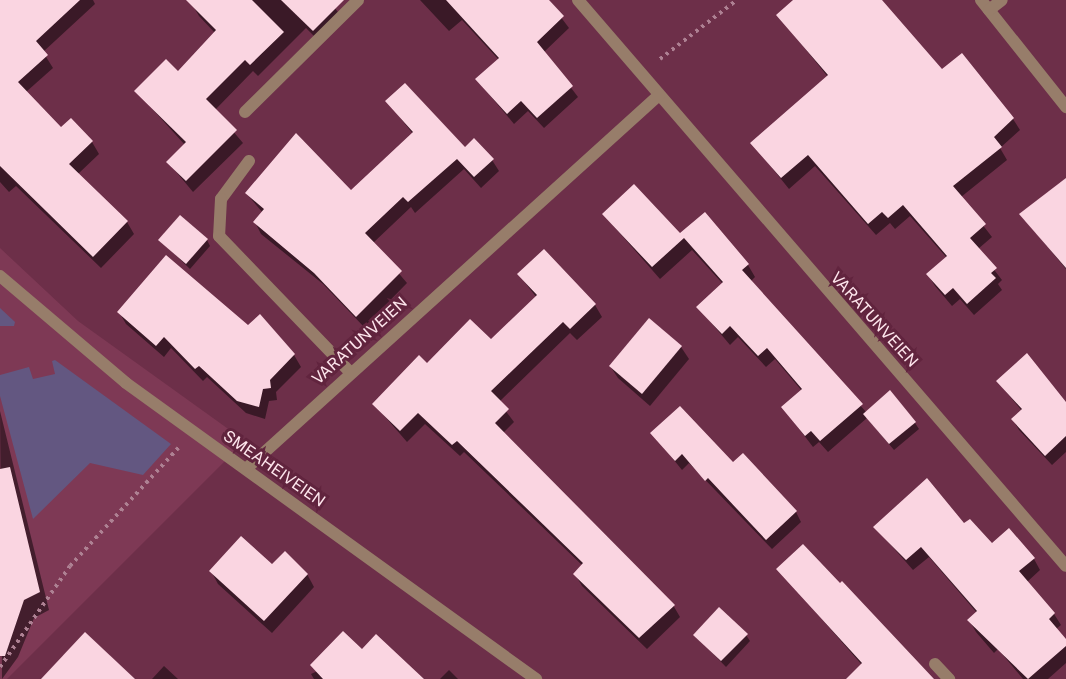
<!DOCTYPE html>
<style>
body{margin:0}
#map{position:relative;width:1066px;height:679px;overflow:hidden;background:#6d2f49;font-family:"Public Sans",sans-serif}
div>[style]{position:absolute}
.built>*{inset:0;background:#7e3955}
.green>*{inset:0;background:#635781}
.shadow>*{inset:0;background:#0007}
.building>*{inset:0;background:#fad5e1}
.path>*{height:4px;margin-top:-2px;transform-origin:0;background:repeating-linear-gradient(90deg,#ae8193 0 3px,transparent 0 7.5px)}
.lane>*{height:12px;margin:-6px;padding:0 6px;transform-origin:6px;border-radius:6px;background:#977d6a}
.street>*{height:12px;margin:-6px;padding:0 6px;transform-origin:6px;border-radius:6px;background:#977d6a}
span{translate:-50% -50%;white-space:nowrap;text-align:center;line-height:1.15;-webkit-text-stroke:6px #61243e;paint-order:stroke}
.street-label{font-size:16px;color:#fee6ed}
</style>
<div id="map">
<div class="built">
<i style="clip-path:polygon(0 248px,78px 321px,245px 441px,7px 679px,0 679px)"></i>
</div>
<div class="green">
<i style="clip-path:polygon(0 308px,15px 322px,14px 326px,0 326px)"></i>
<i style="clip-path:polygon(55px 360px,171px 444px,143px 475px,90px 463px,33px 519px,0 396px,0 375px,29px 367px,33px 379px,55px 374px,52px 361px)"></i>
</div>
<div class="shadow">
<i style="clip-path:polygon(8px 0,93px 0,95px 4px,43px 52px,53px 68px,26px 92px,61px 129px,71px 120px,92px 142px,99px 154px,78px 174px,127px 222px,134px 234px,101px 268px,16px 186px,9px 192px,0 182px,0 42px)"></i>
<i style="clip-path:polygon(196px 0,329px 0,343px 19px,320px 42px,306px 28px,258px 76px,253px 71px,215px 110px,243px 143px,193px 192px,168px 162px,185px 145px,136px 91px,178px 73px,215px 33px,199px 16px,192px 4px)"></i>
<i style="clip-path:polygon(420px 0,548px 0,569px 28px,544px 52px,578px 97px,544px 128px,528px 111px,514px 124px,477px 80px,499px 60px,462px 20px,449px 31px)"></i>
<i style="clip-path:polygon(795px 0,881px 0,941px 71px,1013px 119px,1020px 130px,1000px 148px,1007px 160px,961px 197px,992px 237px,978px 249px,1002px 280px,998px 284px,1002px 290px,974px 315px,960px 299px,952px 306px,935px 286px,928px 275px,947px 258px,910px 216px,895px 229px,890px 223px,876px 235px,815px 166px,789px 189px,752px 143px,828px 77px,778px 15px)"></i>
<i style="clip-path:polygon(387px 101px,465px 149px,492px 160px,499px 171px,481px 188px,464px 169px,415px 213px,411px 207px,373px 243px,407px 283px,364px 327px,323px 284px,261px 234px,255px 222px,263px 213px,246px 193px,351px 192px,413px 134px)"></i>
<i style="clip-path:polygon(1066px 181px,1066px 269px,1021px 215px)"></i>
<i style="clip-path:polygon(603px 214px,680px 236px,748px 265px,755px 277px,750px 282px,867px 413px,915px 423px,919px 429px,894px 450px,867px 418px,828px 452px,819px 442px,813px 447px,783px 408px,802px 391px,775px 359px,766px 367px,738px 337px,730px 345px,698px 307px,723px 284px,692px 250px,660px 279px)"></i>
<i style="clip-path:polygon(160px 240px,207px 240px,210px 246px,190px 269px)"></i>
<i style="clip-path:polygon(519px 275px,595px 305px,602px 317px,577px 340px,570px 333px,499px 402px,514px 422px,503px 433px,673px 605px,680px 617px,647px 649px,582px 586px,575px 574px,583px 566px,464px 452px,460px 456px,425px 424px,407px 442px,374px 404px,427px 365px,491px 341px,537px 298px)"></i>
<i style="clip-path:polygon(119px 312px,248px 327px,294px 355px,301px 367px,276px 392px,277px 400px,269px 401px,265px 419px,246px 413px,207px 377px,203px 381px,171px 348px,164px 357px,126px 324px)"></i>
<i style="clip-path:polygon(681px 347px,689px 359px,650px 406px,618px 378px,610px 366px)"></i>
<i style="clip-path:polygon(998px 382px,1066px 402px,1066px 452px,1052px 465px,1019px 430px,1013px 420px,1022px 411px)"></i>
<i style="clip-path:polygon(0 411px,49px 610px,34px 618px,18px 657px,2px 679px)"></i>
<i style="clip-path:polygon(652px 433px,733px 464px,796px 512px,801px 522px,772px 549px,689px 463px,682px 470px)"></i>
<i style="clip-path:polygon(964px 525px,992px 546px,1034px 559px,1040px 570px,1027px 582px,1054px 614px,1061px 625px,1056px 629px,1066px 641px,1066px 663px,1048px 679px,1023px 679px,998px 649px,994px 653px,976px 632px,969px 620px,977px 613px,929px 557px,913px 570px,875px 527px)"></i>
<i style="clip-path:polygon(273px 567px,307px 574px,314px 587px,272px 633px,218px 584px,211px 571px)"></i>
<i style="clip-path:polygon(778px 569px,931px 679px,858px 679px,862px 665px)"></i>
<i style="clip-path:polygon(695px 635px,746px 635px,750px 641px,726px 667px)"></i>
<i style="clip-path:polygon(362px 651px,422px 679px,314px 679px,311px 674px)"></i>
<i style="clip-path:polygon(164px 666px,178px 679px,152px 679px)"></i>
<i style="clip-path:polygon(449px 670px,458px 679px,440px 679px)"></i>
</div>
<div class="building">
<i style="clip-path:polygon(0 0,80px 0,36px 41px,48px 55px,18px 82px,61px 127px,71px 118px,93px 141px,69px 164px,128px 221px,93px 257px,0 166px)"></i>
<i style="clip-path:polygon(186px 0,252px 0,284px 32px,250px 65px,245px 60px,206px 99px,237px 130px,186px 181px,166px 162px,186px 142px,134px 91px,166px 59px,178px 71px,216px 30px)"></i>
<i style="clip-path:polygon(281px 0,344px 0,313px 31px)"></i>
<i style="clip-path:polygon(446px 0,549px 0,564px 16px,537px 42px,573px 86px,537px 118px,521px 101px,507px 114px,475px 79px,499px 58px)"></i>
<i style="clip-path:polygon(793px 0,882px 0,942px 69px,962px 53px,1014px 118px,994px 137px,1002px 147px,953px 186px,986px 224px,970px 238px,997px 268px,991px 273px,996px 278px,967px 304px,953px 288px,945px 295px,926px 274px,947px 256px,903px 205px,888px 218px,882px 212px,868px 224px,808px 155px,781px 178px,750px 143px,828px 75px,776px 15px)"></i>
<i style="clip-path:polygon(405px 83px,465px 147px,474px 138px,494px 159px,474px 177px,457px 159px,408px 202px,403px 197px,365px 233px,402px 271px,356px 317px,314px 273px,253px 222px,264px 209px,245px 193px,296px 133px,351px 190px,413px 132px,385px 101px)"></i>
<i style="clip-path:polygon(1066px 178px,1066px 268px,1019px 214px)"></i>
<i style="clip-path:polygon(634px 184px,680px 233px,705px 212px,749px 264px,742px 270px,863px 404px,820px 441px,811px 431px,805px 436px,781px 407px,802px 389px,767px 348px,758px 356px,730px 326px,722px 334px,696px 307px,723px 282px,684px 238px,652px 267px,602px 214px)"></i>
<i style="clip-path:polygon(180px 215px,208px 239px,186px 264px,158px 240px)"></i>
<i style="clip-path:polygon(544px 249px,596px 304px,570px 329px,563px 322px,491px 391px,509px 409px,495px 423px,675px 605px,639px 638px,573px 574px,583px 563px,457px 441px,452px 445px,418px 413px,400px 431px,372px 404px,419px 355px,427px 363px,470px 319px,491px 339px,537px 295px,517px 274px)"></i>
<i style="clip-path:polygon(166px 255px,248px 325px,260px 314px,295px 354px,270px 380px,271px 388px,263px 389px,259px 407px,237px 401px,199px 366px,195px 369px,164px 337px,156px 346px,117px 312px)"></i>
<i style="clip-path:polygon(649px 318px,682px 346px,642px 394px,609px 366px)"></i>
<i style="clip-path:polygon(1027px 353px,1066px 402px,1066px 436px,1045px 456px,1011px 419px,1022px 409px,996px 381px)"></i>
<i style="clip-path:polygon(890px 390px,916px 422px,889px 444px,863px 414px)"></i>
<i style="clip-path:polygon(680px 406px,733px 462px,743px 453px,797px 511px,766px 540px,708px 478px,705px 481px,682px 454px,675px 461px,650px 433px)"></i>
<i style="clip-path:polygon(10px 467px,40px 592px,24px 600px,5px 656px,0 656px,0 469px)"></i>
<i style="clip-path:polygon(927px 478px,964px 523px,970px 519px,992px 543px,1009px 528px,1035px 558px,1019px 571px,1055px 613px,1049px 619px,1066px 639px,1066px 646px,1028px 679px,967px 620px,977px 611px,921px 547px,906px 560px,873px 527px)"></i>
<i style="clip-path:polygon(241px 536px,272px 564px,285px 551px,308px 574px,264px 621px,209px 571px)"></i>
<i style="clip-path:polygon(803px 544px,840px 583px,842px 581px,934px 679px,846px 679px,862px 663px,776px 569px)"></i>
<i style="clip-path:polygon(719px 607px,748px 634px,721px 661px,693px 635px)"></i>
<i style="clip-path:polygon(343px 631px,362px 649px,376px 634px,424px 679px,323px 679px,310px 665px)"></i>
<i style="clip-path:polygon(85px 632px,135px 679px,41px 679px)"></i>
</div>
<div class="path">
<i style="left:660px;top:59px;width:97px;rotate:-37.5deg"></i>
<i style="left:0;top:667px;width:123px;rotate:-55.3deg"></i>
<i style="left:70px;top:566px;width:161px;rotate:-47.5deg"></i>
</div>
<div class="lane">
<i style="left:245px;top:112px;width:159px;rotate:-44.7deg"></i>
<i style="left:249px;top:161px;width:47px;rotate:126.4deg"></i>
<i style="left:221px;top:199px;width:37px;rotate:93deg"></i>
<i style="left:219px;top:236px;width:189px;rotate:46.1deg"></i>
<i style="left:935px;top:664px;width:21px;rotate:47deg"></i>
</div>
<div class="street">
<i style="left:578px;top:0;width:747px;rotate:49.23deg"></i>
<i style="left:981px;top:0;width:137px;rotate:51.5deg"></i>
<i style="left:989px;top:10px;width:16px;rotate:-38deg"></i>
<i style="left:0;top:276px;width:165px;rotate:40.3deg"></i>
<i style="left:126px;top:383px;width:506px;rotate:35.83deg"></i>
<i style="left:246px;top:469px;width:557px;rotate:-42.16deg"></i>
</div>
<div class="street-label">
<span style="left:874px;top:320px;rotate:48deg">VARATUNVEIEN</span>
<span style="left:360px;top:341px;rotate:-42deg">VARATUNVEIEN</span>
<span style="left:274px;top:469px;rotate:35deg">SMEAHEIVEIEN</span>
</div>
</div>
